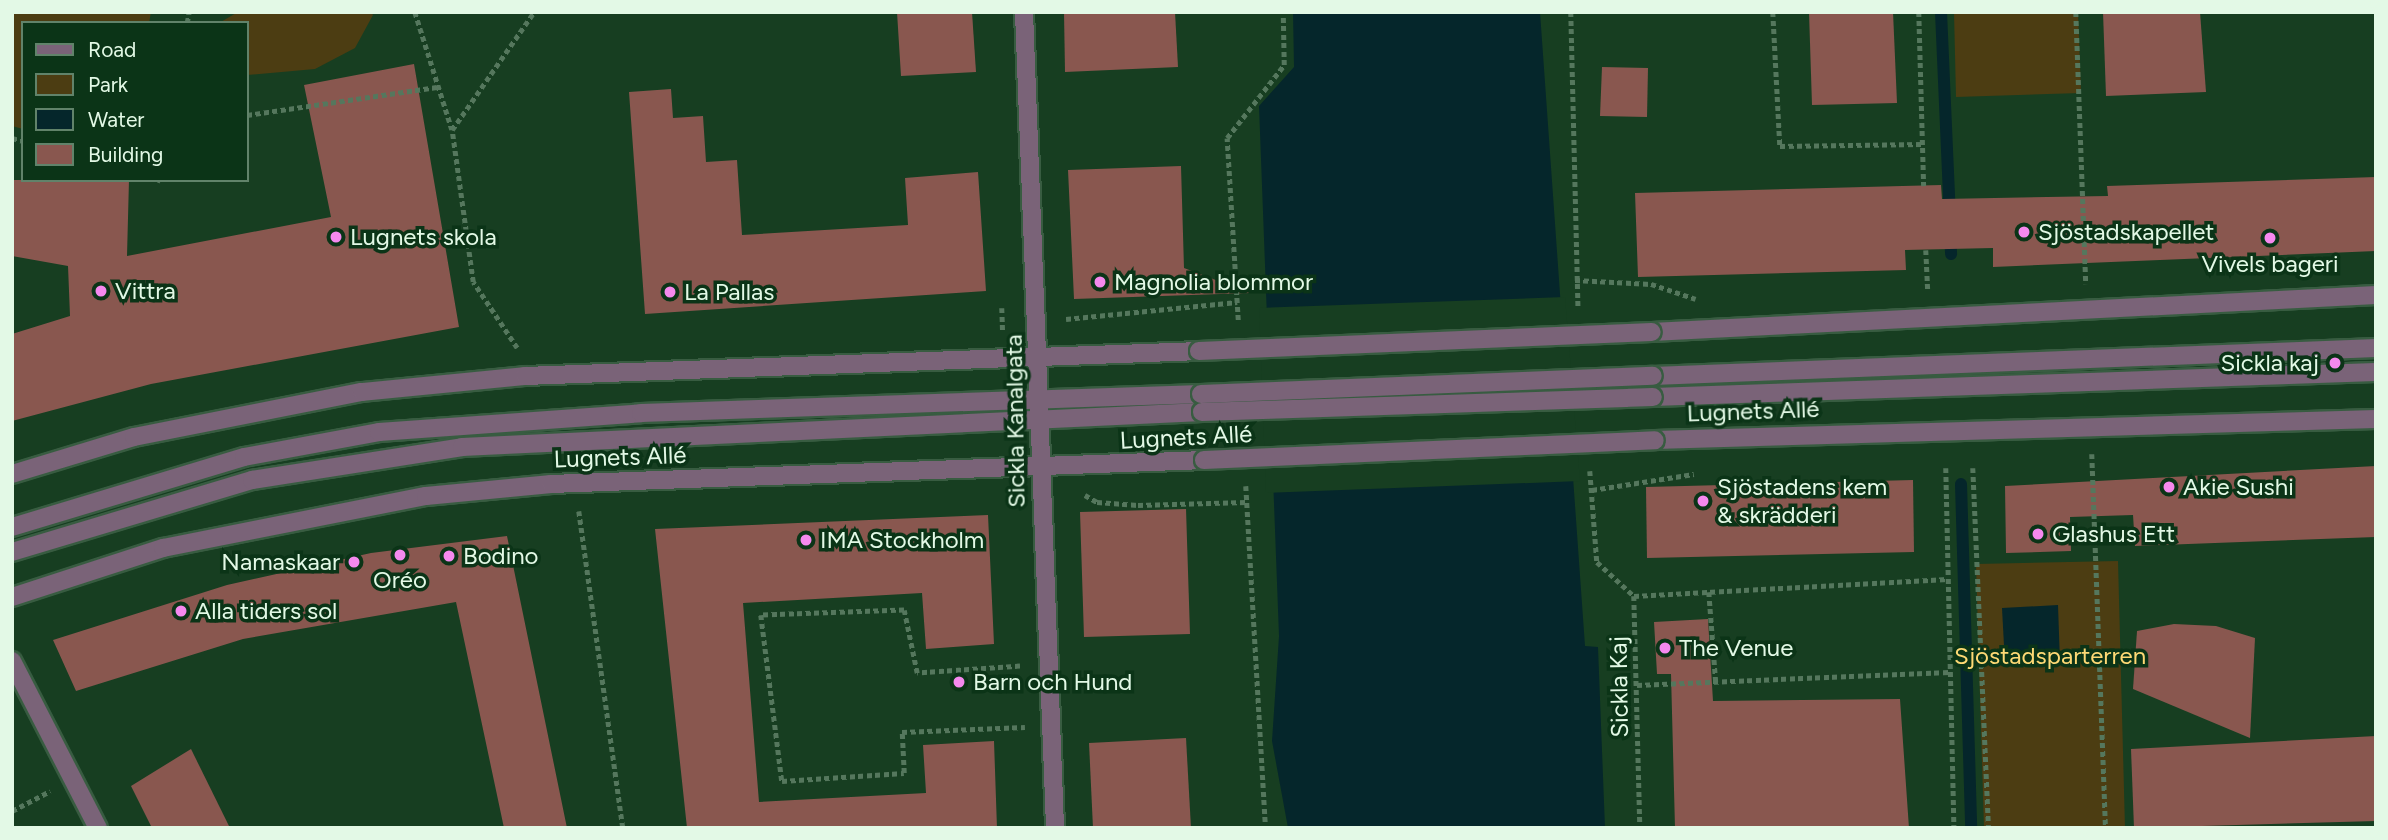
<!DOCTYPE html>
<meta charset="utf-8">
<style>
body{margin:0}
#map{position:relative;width:2388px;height:840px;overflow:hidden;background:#173e21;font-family:Figtree,sans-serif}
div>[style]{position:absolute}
.green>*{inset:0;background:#4c3d12}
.water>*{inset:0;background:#05262b}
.pier>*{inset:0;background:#173e21}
.stream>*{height:12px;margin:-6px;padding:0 6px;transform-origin:6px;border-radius:6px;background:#05262b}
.building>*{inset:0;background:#89574f}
.path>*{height:4.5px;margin-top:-2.25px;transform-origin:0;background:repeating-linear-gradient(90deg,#55775d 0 5px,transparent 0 8.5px)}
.roads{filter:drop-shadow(2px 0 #385c41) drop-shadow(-2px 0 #385c41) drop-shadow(0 2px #385c41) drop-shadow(0 -2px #385c41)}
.service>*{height:18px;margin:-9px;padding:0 9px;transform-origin:9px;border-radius:9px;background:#7a6378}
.minor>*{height:18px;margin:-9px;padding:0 9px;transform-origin:9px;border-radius:9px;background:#7a6378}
.tertiary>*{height:18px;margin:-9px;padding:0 9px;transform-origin:9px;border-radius:9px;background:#7a6378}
.bridges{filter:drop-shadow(2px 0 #385c41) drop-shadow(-2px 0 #385c41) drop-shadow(0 2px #385c41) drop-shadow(0 -2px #385c41)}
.service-bridge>*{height:18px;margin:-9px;padding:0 9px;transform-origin:9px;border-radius:9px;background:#7a6378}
.tertiary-bridge>*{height:18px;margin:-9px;padding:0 9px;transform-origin:9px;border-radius:9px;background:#7a6378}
.dots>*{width:19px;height:19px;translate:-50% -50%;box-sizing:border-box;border:4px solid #0b3417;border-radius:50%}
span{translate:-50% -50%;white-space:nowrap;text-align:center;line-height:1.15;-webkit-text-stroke:7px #0b3417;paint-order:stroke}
.poi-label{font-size:24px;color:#e3f9e6}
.left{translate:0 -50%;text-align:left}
.right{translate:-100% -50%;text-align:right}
.street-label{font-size:24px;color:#e3f9e6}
.park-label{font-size:24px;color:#fed975}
.frame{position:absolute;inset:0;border:14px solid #e3f9e6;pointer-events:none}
.legend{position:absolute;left:21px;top:21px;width:228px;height:161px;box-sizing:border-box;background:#0b3417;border:2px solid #61836a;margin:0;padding:9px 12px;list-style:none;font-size:21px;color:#e3f9e6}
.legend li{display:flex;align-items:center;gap:14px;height:35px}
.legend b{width:35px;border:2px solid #61836a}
</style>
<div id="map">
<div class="green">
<i style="clip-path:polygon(12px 12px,151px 12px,149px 23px,23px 23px,23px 129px,12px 126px)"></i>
<i style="clip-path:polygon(238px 12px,371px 12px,373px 15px,355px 48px,315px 69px,247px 75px,247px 23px,219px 23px)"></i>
<i style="clip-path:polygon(1954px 12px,2078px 12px,2081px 93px,1956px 97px)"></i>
<i style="clip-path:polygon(2118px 561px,2125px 828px,1984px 828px,1976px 564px)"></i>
</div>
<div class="water">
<i style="clip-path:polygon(1293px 12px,1540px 12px,1585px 646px,1598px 647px,1605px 828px,1288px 828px,1272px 741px,1279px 636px,1259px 106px,1294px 67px)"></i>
<i style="clip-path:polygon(2058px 605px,2060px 663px,2005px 664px,2002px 608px)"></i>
</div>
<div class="pier">
<i style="clip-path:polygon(1565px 297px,1580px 481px,1266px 493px,1259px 308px)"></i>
</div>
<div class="stream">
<i style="left:1941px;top:12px;width:203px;rotate:87.5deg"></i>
<i style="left:1950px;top:233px;width:21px;rotate:87deg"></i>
<i style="left:1961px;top:484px;width:344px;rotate:88.3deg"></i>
</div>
<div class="building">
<i style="clip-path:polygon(897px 12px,972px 12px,976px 72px,901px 76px)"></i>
<i style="clip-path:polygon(1064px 12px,1175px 12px,1178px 67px,1065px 72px)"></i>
<i style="clip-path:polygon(1809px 12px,1893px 12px,1897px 103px,1812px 105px)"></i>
<i style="clip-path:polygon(2103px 12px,2200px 12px,2206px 92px,2106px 96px)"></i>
<i style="clip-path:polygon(414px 64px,459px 327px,151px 384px,12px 421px,12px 334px,70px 316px,68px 266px,12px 256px,12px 180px,129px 180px,127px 256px,331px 217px,304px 85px)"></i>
<i style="clip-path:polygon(1602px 67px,1648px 68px,1647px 117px,1600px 116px)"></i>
<i style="clip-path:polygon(671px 89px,673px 118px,703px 116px,706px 162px,737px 160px,742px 235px,908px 225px,905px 178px,978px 172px,986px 291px,645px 314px,629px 92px)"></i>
<i style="clip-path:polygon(1181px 166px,1184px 268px,1250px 293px,1074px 299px,1068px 170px)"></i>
<i style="clip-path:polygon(2376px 177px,2376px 251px,1993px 267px,1993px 248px,1905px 250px,1906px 270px,1638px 277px,1635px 193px,1941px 185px,1942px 199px,2108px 196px,2107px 186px)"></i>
<i style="clip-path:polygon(2376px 466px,2376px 537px,2135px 546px,2133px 515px,2070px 517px,2071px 551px,2006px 553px,2005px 486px)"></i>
<i style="clip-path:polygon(1913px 480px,1914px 552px,1647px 558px,1646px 487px)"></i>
<i style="clip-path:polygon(1186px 509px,1190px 634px,1084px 637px,1080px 512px)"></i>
<i style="clip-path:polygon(988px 515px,994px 644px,926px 649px,922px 593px,743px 603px,759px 802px,926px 793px,923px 745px,994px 741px,997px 828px,687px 828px,655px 529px)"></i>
<i style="clip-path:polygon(507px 536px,567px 828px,504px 828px,456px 602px,243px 639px,76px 691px,53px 640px,227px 585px,371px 553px)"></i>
<i style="clip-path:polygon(1708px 619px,1713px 701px,1900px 699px,1909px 828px,1675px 828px,1671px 674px,1657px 674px,1654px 622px)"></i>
<i style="clip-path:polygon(2174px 624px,2216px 626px,2255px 638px,2250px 738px,2133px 689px,2137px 631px)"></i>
<i style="clip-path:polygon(2376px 736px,2376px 821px,2134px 828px,2131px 749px)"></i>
<i style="clip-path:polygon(1186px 738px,1191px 828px,1093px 828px,1089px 743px)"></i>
<i style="clip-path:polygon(191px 749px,230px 828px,152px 828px,131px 786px)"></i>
</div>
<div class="path">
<i style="left:415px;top:12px;width:123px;rotate:72.5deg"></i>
<i style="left:1571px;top:12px;width:297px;rotate:88.6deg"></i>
<i style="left:1773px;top:12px;width:134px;rotate:87deg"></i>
<i style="left:1780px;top:146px;width:143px;rotate:-0.8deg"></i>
<i style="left:1919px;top:12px;width:174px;rotate:88.4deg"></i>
<i style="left:2076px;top:12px;width:272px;rotate:87.9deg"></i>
<i style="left:187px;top:23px;width:11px;rotate:-80deg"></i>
<i style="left:247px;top:115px;width:192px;rotate:-8.4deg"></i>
<i style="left:12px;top:138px;width:11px;rotate:15deg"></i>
<i style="left:157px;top:182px;width:2px;rotate:-63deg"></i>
<i style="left:1926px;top:250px;width:42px;rotate:87.3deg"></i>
<i style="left:1575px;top:280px;width:76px;rotate:3deg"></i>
<i style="left:1651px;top:284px;width:47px;rotate:18.4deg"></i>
<i style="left:1002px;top:308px;width:23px;rotate:88deg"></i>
<i style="left:1066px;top:319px;width:172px;rotate:-5.7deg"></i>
<i style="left:1238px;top:320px;width:182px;rotate:-93.5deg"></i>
<i style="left:1227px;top:138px;width:93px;rotate:-52deg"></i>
<i style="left:1284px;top:65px;width:53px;rotate:-91.1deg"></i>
<i style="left:517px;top:348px;width:79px;rotate:-123.7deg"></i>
<i style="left:473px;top:282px;width:153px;rotate:-97.9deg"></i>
<i style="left:452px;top:130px;width:144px;rotate:-55.2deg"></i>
<i style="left:2092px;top:454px;width:374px;rotate:87.9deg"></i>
<i style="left:1946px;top:468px;width:360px;rotate:88.7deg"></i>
<i style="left:1973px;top:468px;width:360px;rotate:87.5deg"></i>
<i style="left:1590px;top:471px;width:91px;rotate:85.6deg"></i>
<i style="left:1597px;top:562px;width:50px;rotate:42.6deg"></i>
<i style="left:1634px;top:596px;width:232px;rotate:88.5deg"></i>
<i style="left:1246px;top:486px;width:343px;rotate:86.7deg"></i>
<i style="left:1592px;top:490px;width:103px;rotate:-8.9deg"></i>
<i style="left:1085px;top:495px;width:14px;rotate:30deg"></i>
<i style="left:1097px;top:502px;width:41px;rotate:4.2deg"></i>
<i style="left:1138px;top:505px;width:109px;rotate:-1.6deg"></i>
<i style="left:579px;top:511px;width:320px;rotate:82.1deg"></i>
<i style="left:1709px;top:592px;width:90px;rotate:85.6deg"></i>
<i style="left:1634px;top:596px;width:314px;rotate:-3.1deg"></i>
<i style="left:1020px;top:666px;width:103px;rotate:176.1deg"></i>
<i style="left:917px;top:673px;width:64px;rotate:-101.7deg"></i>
<i style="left:904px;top:610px;width:143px;rotate:178deg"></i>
<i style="left:761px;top:615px;width:167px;rotate:82.8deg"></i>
<i style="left:782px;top:781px;width:122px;rotate:-3.8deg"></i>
<i style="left:904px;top:773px;width:41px;rotate:-92.8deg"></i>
<i style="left:902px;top:732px;width:123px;rotate:-2.3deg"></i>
<i style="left:1637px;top:685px;width:313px;rotate:-2.4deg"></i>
<i style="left:12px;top:811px;width:43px;rotate:-27.8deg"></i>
</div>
<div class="roads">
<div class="service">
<i style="left:1653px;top:376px;width:724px;rotate:-2.22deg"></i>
<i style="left:1653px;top:397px;width:723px;rotate:-1.98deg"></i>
<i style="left:12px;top:527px;width:242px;rotate:-16.8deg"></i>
<i style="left:244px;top:457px;width:137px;rotate:-10.5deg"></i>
<i style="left:379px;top:432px;width:263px;rotate:-4.1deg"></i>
<i style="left:641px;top:413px;width:560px;rotate:-1.94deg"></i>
<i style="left:12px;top:552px;width:251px;rotate:-16.7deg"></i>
<i style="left:252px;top:480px;width:213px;rotate:-8.9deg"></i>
<i style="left:462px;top:447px;width:741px;rotate:-2.71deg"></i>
</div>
<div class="minor">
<i style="left:1024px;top:12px;width:817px;rotate:87.82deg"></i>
<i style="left:12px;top:661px;width:188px;rotate:62.8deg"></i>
</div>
<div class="tertiary">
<i style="left:1652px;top:332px;width:725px;rotate:-2.93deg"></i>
<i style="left:1655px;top:440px;width:721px;rotate:-1.67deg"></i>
<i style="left:12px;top:474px;width:127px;rotate:-16.9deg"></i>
<i style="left:134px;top:437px;width:232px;rotate:-11.2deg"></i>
<i style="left:362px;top:392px;width:164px;rotate:-5.6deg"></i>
<i style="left:525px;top:376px;width:674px;rotate:-2.12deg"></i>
<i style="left:12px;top:597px;width:159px;rotate:-18deg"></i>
<i style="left:163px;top:548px;width:268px;rotate:-11.2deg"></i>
<i style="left:426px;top:496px;width:126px;rotate:-5.5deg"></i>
<i style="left:551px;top:484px;width:653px;rotate:-2.1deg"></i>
</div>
</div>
<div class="bridges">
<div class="service-bridge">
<i style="left:1201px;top:394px;width:452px;rotate:-2.3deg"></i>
<i style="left:1202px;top:412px;width:451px;rotate:-1.9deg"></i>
</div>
<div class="tertiary-bridge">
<i style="left:1199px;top:351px;width:453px;rotate:-2.4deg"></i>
<i style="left:1204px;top:460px;width:451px;rotate:-2.5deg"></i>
</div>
</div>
<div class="dots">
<i style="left:2024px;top:232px;background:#f589ee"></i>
<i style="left:336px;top:237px;background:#f589ee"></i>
<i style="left:2270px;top:238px;background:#f589ee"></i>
<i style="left:1100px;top:282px;background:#f589ee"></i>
<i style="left:101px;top:291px;background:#f589ee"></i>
<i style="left:670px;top:292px;background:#f589ee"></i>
<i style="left:2335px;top:363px;background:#f589ee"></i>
<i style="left:2169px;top:487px;background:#f589ee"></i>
<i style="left:1703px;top:501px;background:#f589ee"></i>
<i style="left:2038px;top:534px;background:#f589ee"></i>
<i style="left:806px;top:540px;background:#f589ee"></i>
<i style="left:400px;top:555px;background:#f589ee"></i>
<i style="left:449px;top:556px;background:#f589ee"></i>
<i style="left:354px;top:562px;background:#f589ee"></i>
<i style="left:181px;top:611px;background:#f589ee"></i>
<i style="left:1665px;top:648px;background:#f589ee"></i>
<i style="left:959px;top:682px;background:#f589ee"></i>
</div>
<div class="poi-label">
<span class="left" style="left:2038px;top:232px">Sjöstadskapellet</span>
<span class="left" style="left:350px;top:237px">Lugnets skola</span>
<span style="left:2270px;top:264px">Vivels bageri</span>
<span class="left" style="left:1114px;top:282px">Magnolia blommor</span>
<span class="left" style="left:115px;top:291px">Vittra</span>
<span class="left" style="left:684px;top:292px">La Pallas</span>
<span class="right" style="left:2319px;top:363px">Sickla kaj</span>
<span class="left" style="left:1717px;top:501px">Sjöstadens kem<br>&amp; skrädderi</span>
<span class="left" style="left:2183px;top:487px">Akie Sushi</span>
<span class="left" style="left:2052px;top:534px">Glashus Ett</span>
<span class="left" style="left:820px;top:540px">IMA Stockholm</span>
<span class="left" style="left:463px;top:556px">Bodino</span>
<span class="right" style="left:340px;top:562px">Namaskaar</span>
<span style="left:400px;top:580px">Oréo</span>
<span class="left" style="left:195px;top:611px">Alla tiders sol</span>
<span class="left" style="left:1679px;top:648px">The Venue</span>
<span class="left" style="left:973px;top:682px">Barn och Hund</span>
</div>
<div class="street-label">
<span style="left:1753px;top:411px;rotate:-2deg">Lugnets Allé</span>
<span style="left:1015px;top:421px;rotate:-91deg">Sickla Kanalgata</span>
<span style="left:1186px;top:437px;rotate:-3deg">Lugnets Allé</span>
<span style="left:620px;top:457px;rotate:-2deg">Lugnets Allé</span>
<span style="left:1619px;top:687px;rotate:-91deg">Sickla Kaj</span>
</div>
<div class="park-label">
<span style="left:2050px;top:656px">Sjöstadsparterren</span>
</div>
<div class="frame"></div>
<ul class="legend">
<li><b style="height:9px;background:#7a6378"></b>Road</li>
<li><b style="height:19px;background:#4c3d12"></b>Park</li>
<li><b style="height:19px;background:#05262b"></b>Water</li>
<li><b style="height:19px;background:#89574f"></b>Building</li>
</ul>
</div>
